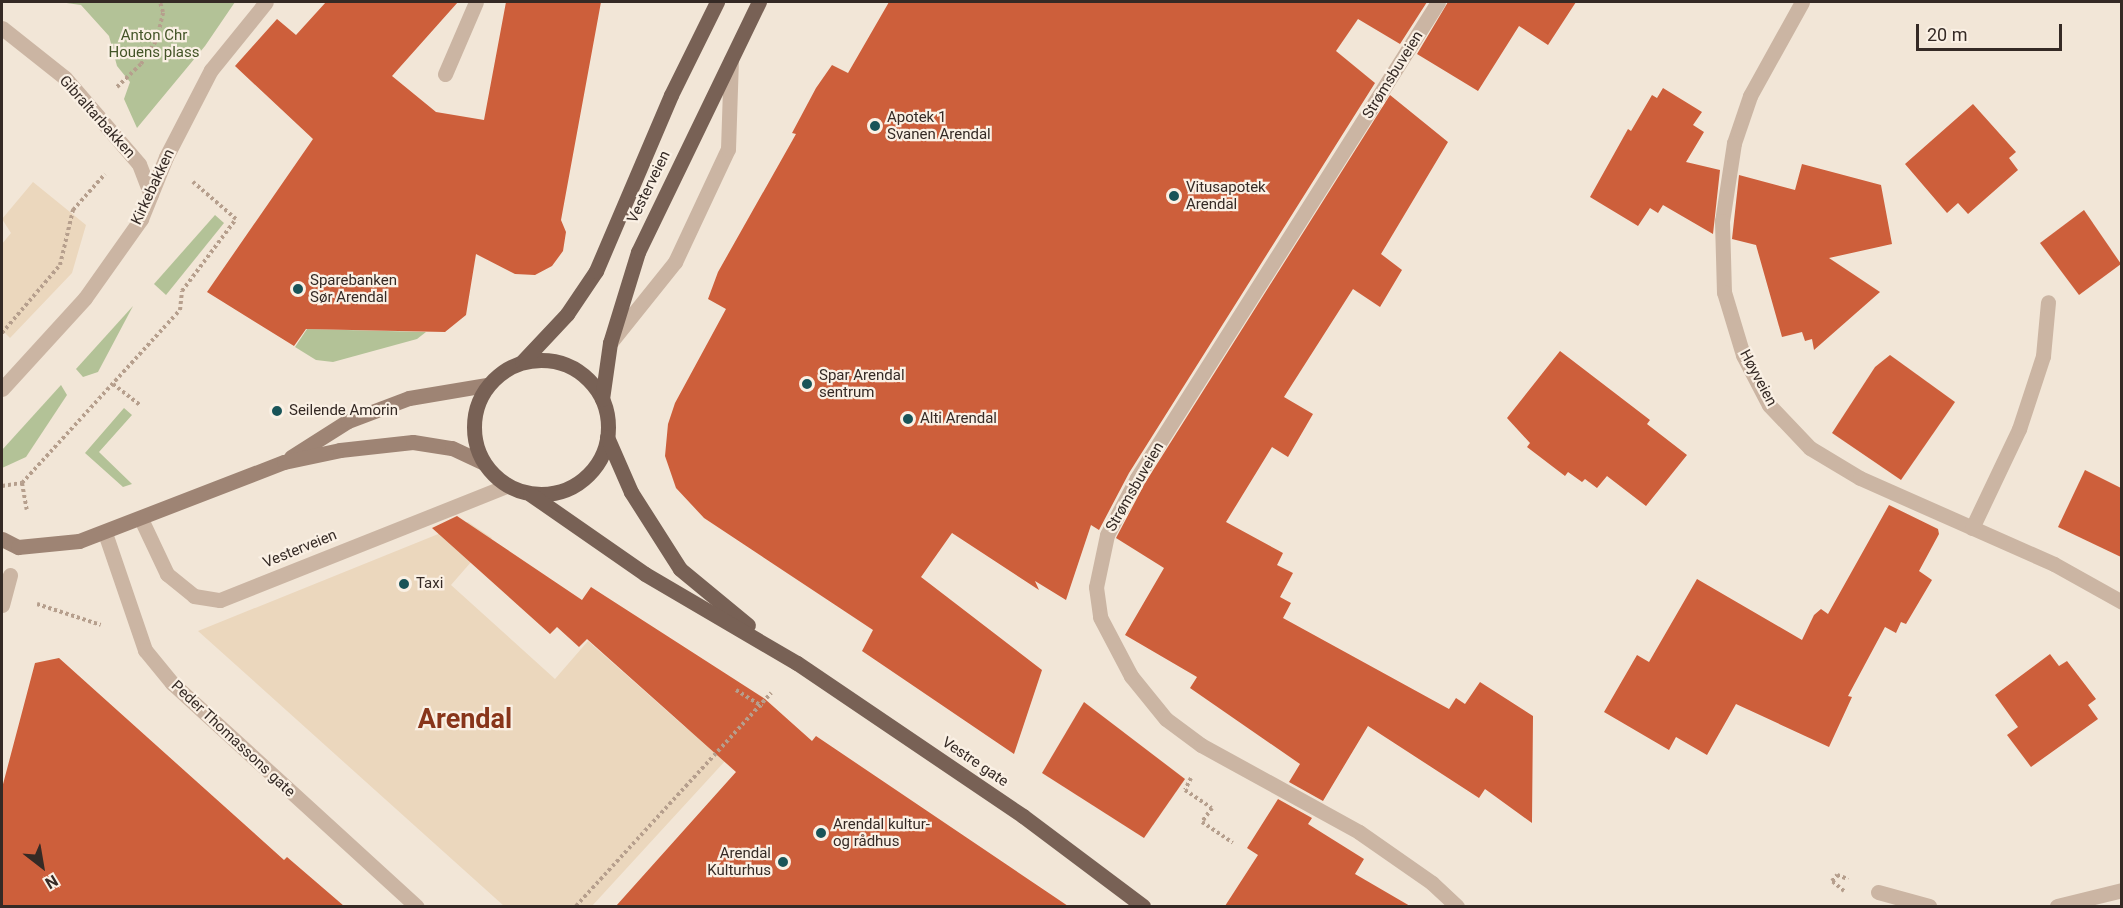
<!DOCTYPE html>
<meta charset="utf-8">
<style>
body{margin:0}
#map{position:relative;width:2123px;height:908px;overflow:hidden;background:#f2e6d7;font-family:Roboto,sans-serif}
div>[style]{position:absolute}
.green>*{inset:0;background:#b3c297}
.plaza>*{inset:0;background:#ebd7bd}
.building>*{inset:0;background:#cd5f3b}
.path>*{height:4px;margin-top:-2px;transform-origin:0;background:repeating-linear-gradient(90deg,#b69f8d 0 3px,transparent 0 6px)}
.lane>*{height:15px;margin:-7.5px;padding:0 7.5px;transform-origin:7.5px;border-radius:7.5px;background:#cbb5a3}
.street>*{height:15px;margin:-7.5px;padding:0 7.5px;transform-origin:7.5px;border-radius:7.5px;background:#cbb5a3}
.secondary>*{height:15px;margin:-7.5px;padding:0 7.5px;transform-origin:7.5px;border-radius:7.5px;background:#9e8474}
.primary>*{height:15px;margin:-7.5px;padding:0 7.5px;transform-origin:7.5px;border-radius:7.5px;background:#786155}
.primary>.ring{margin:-7.5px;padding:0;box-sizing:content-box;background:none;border:15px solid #786155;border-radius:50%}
.dots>*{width:16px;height:16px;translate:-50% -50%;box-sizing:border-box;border:3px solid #faf0e4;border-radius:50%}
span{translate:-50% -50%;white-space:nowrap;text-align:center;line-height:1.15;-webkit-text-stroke:4.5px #faf0e4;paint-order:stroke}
.park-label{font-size:15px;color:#445528}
.street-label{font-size:15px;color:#352a25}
.poi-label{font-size:15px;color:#352a25}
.left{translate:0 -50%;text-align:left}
.right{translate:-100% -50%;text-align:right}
.town-label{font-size:27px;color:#88351a;font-weight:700}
.frame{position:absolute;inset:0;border:3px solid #352a25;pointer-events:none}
.north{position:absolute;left:12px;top:836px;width:60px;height:60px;-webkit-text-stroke:4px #faf0e4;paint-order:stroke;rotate:149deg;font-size:16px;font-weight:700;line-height:24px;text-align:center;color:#352a25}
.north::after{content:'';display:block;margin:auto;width:21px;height:27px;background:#352a25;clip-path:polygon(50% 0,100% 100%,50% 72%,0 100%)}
.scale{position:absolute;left:1916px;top:24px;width:146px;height:27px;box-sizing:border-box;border:3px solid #352a25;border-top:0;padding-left:8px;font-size:18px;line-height:21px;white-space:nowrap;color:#352a25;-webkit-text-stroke:4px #faf0e4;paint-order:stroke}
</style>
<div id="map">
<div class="green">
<i style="clip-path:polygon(59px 2px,235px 2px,205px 46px,137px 128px,124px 99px,130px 82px,117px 66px,109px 36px,81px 5px)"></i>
<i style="clip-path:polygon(215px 215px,224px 223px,166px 295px,154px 284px)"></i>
<i style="clip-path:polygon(133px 306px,98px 372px,83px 377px,76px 369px)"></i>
<i style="clip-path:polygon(307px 329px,426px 332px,417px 339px,333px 362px,316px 360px,295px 347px)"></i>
<i style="clip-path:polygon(61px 385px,67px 395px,26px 457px,2px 468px,2px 450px)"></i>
<i style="clip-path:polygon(124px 408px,132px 415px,99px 452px,132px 484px,123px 487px,85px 453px)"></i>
</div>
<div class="plaza">
<i style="clip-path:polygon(33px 182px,86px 225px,72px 273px,10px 338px,2px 330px,2px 244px,11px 233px,2px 219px)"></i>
<i style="clip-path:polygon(468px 522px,492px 538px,451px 585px,555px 679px,588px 641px,685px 727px,737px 748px,592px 906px,504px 906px,198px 631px)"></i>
</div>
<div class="building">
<i style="clip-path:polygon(326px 2px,458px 2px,392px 76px,436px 112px,484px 120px,506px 2px,601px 2px,561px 220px,566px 232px,563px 251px,552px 266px,535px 275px,515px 274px,476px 254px,466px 315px,445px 332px,306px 329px,294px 346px,207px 292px,313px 139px,235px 66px,277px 19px,296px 35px)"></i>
<i style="clip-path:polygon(889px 2px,1427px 2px,1400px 44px,1358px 19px,1336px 51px,1375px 83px,1129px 473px,1099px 530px,1091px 525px,1066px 600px,1035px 581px,1039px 590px,952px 533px,921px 577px,1042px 670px,1014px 754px,862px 651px,873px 630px,704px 518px,676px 488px,665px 456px,668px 424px,675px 403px,726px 309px,708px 299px,718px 272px,796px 134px,792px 133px,816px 88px,832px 65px,848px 73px)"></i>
<i style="clip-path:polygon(1448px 2px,1576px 2px,1548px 45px,1519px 26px,1478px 91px,1417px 54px)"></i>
<i style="clip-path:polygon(1663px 88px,1702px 112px,1693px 125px,1704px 132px,1686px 162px,1720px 170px,1713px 234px,1663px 205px,1658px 213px,1650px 208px,1638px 226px,1590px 197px,1628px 129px,1631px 131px,1652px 95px,1657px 98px)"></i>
<i style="clip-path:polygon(1390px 95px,1448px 142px,1381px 254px,1402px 270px,1380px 307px,1353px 289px,1284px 397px,1313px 414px,1288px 457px,1272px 447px,1226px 522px,1283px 553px,1277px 565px,1293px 573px,1280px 597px,1291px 603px,1283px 618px,1449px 709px,1456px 698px,1465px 704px,1480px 682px,1533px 716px,1532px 823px,1485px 789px,1479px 798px,1368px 726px,1323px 801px,1289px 782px,1300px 764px,1190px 688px,1197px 677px,1125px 635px,1164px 568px,1116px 538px,1145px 483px)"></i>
<i style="clip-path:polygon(1973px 104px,2016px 152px,2009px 158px,2018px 170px,1968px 214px,1958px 203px,1947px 213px,1905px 164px)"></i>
<i style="clip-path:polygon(1802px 164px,1881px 185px,1892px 244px,1829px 258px,1880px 292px,1814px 350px,1812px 339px,1805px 341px,1802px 332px,1782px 337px,1756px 245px,1732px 239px,1739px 175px,1795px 190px)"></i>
<i style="clip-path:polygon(2084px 210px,2121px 264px,2079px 295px,2040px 243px)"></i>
<i style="clip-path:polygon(1560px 351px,1650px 420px,1647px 424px,1687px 455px,1646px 506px,1607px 476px,1597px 488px,1585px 479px,1582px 482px,1568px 472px,1565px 476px,1527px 447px,1530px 443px,1507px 418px)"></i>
<i style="clip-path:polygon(1890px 355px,1955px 402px,1901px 480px,1832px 433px,1875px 367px)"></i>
<i style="clip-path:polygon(2085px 470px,2121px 488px,2121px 557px,2058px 527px)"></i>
<i style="clip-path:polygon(1889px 505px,1938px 529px,1939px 534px,1919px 571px,1932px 580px,1906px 624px,1901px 622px,1896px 633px,1885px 627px,1848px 696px,1852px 697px,1829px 747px,1736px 704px,1707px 755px,1676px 737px,1669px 750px,1604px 712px,1637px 655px,1649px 662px,1697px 579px,1802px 640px,1814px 615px,1821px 609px,1828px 614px)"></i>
<i style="clip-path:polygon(457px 516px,582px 600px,591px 587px,765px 699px,812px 741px,816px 736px,1068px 906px,616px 906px,736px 772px,587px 639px,579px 647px,557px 627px,550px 634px,432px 528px)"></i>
<i style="clip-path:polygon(2050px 654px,2059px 666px,2067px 661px,2096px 699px,2088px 705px,2098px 719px,2031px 767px,2007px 735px,2018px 727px,1995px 695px)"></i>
<i style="clip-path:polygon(59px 658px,284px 860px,287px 857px,344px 906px,2px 906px,2px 788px,35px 663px)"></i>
<i style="clip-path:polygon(1084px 702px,1185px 779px,1144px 838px,1042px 773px)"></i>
<i style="clip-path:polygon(1278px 799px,1312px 818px,1308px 824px,1364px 859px,1355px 874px,1410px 906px,1225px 906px,1258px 855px,1247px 848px)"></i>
</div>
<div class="path">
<i style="left:117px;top:87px;width:33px;rotate:-44deg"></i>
<i style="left:141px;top:64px;width:30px;rotate:-57deg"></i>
<i style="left:157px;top:39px;width:28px;rotate:-77deg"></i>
<i style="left:163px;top:12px;width:10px;rotate:-107deg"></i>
<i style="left:2px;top:333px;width:89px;rotate:-49.5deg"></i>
<i style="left:60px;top:265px;width:57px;rotate:-76.7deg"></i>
<i style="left:73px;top:210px;width:48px;rotate:-48.4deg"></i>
<i style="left:113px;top:384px;width:34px;rotate:38deg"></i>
<i style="left:22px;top:483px;width:27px;rotate:80deg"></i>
<i style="left:2px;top:486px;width:20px;rotate:-9deg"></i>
<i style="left:22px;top:483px;width:234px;rotate:-47.6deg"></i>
<i style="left:180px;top:310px;width:19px;rotate:-84deg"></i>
<i style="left:182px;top:291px;width:90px;rotate:-53.1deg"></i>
<i style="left:236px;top:219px;width:57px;rotate:-139.3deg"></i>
<i style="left:37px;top:604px;width:67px;rotate:18.2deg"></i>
<i style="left:736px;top:690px;width:31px;rotate:32deg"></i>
<i style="left:1191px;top:778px;width:13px;rotate:117deg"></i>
<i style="left:1185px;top:790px;width:32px;rotate:34deg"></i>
<i style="left:1212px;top:808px;width:17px;rotate:126deg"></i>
<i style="left:1202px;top:822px;width:37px;rotate:34deg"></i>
<i style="left:1844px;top:891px;width:16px;rotate:-140deg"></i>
<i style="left:1832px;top:881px;width:8px;rotate:-50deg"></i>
<i style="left:1837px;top:875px;width:12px;rotate:20deg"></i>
<i style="left:576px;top:906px;width:289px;rotate:-47.5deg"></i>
</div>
<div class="lane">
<i style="left:445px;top:74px;width:78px;rotate:-66.7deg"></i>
<i style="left:610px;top:343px;width:104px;rotate:-51.3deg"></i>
<i style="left:675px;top:262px;width:125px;rotate:-64.9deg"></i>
<i style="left:728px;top:149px;width:89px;rotate:-88.1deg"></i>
<i style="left:141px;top:519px;width:61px;rotate:64.7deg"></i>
<i style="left:167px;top:574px;width:35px;rotate:39deg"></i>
<i style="left:194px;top:596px;width:26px;rotate:9deg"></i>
<i style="left:220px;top:600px;width:309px;rotate:-21.7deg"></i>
</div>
<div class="street">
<i style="left:1438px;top:2px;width:563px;rotate:122.31deg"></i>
<i style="left:1137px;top:478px;width:64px;rotate:117.8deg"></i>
<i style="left:1107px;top:535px;width:53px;rotate:101.9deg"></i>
<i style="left:1096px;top:587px;width:30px;rotate:82deg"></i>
<i style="left:1100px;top:617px;width:67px;rotate:62.3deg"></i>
<i style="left:1131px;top:676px;width:55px;rotate:50.9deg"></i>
<i style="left:1166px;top:719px;width:44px;rotate:36.6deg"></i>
<i style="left:1201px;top:745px;width:180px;rotate:28.8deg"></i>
<i style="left:1359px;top:832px;width:89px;rotate:34.9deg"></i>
<i style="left:1432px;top:883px;width:34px;rotate:43deg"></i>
<i style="left:1802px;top:2px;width:107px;rotate:119deg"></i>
<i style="left:1750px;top:96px;width:50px;rotate:108.8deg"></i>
<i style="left:1734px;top:143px;width:79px;rotate:98.7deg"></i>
<i style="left:1722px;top:221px;width:71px;rotate:88.4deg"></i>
<i style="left:1724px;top:292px;width:66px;rotate:73.2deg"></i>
<i style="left:1743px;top:355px;width:56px;rotate:62.5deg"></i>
<i style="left:1769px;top:405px;width:59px;rotate:46.4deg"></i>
<i style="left:1810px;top:448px;width:58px;rotate:31deg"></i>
<i style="left:1860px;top:478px;width:212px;rotate:23.9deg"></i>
<i style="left:2054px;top:564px;width:78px;rotate:29.2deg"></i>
<i style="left:2px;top:28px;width:80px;rotate:38.4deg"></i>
<i style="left:65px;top:78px;width:113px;rotate:49.3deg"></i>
<i style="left:139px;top:164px;width:33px;rotate:69deg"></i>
<i style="left:2px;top:389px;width:123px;rotate:-47.6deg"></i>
<i style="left:85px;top:298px;width:97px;rotate:-54.7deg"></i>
<i style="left:141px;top:219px;width:67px;rotate:-68deg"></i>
<i style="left:166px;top:157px;width:98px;rotate:-62.7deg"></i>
<i style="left:211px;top:70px;width:87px;rotate:-51deg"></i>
<i style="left:1972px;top:528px;width:110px;rotate:-64.6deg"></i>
<i style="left:2019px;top:429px;width:77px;rotate:-71.8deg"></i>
<i style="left:2043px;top:356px;width:54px;rotate:-84.7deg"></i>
<i style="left:105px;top:533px;width:124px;rotate:71.1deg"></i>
<i style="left:145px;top:650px;width:43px;rotate:50.7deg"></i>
<i style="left:172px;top:683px;width:331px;rotate:42.4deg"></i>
<i style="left:2px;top:605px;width:31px;rotate:-75deg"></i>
<i style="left:1878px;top:892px;width:53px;rotate:15.4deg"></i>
<i style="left:2057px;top:906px;width:67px;rotate:-13.8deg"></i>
</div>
<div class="secondary">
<i style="left:291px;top:457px;width:67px;rotate:-32.3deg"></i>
<i style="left:348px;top:421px;width:65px;rotate:-20.7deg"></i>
<i style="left:409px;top:398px;width:79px;rotate:-9.5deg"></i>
<i style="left:2px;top:539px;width:18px;rotate:27deg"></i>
<i style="left:18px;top:547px;width:61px;rotate:-5.6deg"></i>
<i style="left:79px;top:541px;width:220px;rotate:-21.1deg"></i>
<i style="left:284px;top:462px;width:57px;rotate:-12.1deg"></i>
<i style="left:340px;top:450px;width:73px;rotate:-6.3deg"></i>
<i style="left:413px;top:442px;width:39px;rotate:9deg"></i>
<i style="left:452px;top:448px;width:33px;rotate:25deg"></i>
</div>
<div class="primary">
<i class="ring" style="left:474px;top:360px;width:119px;height:119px"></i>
<i style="left:522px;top:362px;width:66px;rotate:-46.8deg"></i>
<i style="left:567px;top:314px;width:52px;rotate:-56deg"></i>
<i style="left:596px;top:271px;width:191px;rotate:-66.9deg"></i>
<i style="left:671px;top:95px;width:104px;rotate:-63.7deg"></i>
<i style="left:602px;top:399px;width:57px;rotate:-81.9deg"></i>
<i style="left:610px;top:343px;width:95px;rotate:-72.9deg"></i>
<i style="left:638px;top:252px;width:278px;rotate:-64.2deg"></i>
<i style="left:607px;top:437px;width:60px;rotate:66.4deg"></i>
<i style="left:631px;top:492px;width:91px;rotate:57.5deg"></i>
<i style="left:680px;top:569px;width:88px;rotate:39.5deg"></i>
<i style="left:530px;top:494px;width:140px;rotate:34.8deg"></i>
<i style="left:645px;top:574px;width:176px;rotate:30.4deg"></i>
<i style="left:797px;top:663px;width:273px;rotate:34.1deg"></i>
<i style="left:1023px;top:816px;width:150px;rotate:36.9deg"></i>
</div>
<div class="dots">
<i style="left:875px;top:126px;background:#195458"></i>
<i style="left:1174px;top:196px;background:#195458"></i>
<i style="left:298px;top:289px;background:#195458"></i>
<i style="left:807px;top:384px;background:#195458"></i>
<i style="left:277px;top:411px;background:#195458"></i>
<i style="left:908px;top:419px;background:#195458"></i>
<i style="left:404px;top:584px;background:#195458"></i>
<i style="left:821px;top:833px;background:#195458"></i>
<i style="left:783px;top:862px;background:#195458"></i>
</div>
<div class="park-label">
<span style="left:154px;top:44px">Anton Chr<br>Houens plass</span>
</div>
<div class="street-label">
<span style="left:1393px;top:75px;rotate:-58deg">Strømsbuveien</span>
<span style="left:97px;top:117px;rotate:48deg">Gibraltarbakken</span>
<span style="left:153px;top:187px;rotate:-65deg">Kirkebakken</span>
<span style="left:649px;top:187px;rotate:-64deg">Vesterveien</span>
<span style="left:1758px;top:378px;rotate:62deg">Høyveien</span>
<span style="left:1135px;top:487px;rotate:-60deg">Strømsbuveien</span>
<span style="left:300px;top:549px;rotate:-22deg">Vesterveien</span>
<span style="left:233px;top:739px;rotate:43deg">Peder Thomassons gate</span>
<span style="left:975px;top:762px;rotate:34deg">Vestre gate</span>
</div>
<div class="poi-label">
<span class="left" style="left:887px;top:126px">Apotek 1<br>Svanen Arendal</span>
<span class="left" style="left:1186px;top:196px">Vitusapotek<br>Arendal</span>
<span class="left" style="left:310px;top:289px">Sparebanken<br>Sør Arendal</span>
<span class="left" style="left:819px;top:384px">Spar Arendal<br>sentrum</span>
<span class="left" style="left:289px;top:411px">Seilende Amorin</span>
<span class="left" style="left:920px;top:419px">Alti Arendal</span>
<span class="left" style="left:416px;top:584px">Taxi</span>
<span class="left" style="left:833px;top:833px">Arendal kultur-<br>og rådhus</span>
<span class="right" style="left:771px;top:862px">Arendal<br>Kulturhus</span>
</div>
<div class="town-label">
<span style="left:465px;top:720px">Arendal</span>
</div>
<div class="frame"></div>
<div class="north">N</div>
<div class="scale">20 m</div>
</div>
